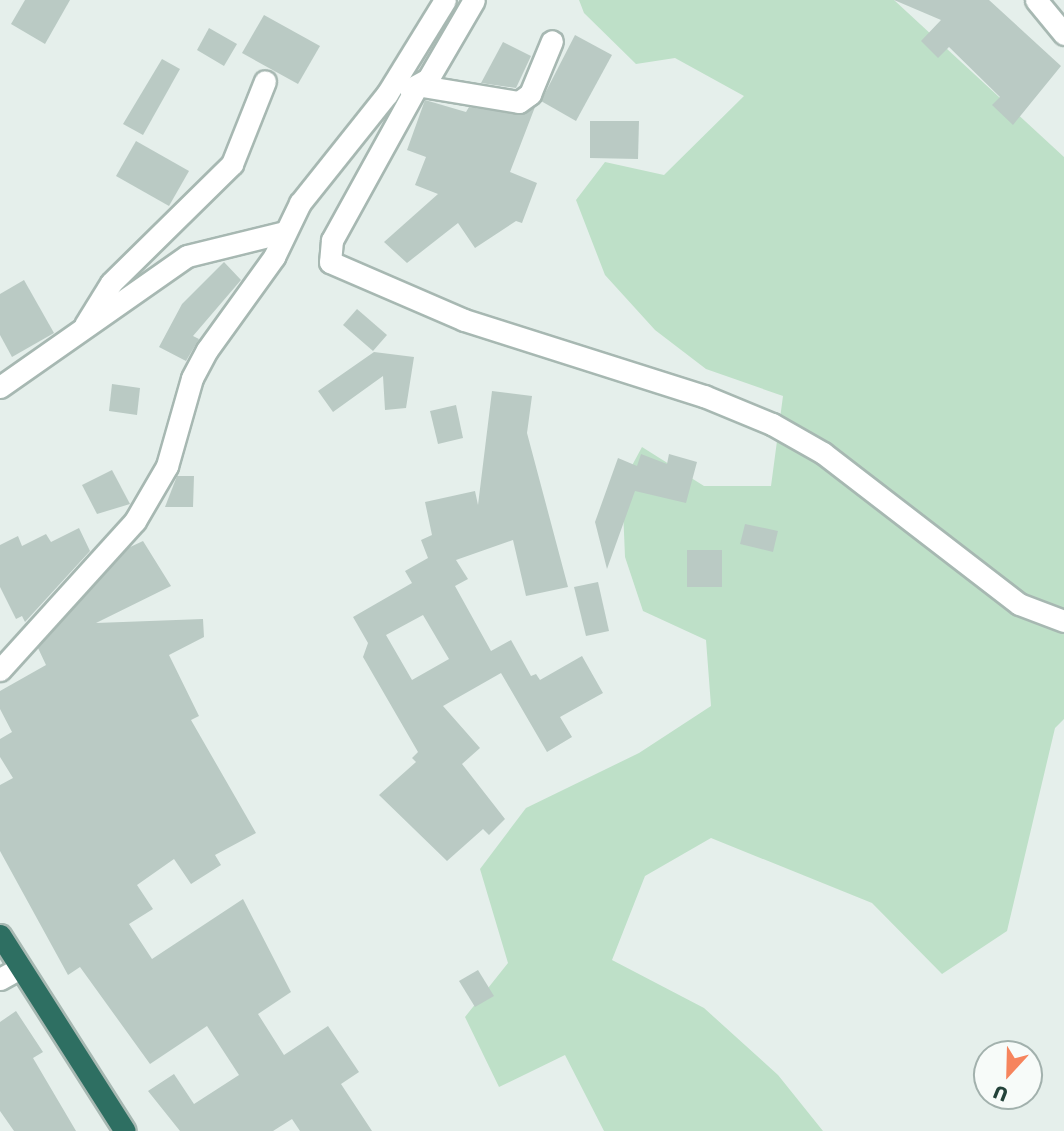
<!DOCTYPE html>
<style>
body{margin:0}
#map{position:relative;width:1064px;height:1131px;overflow:hidden;background:#e5efeb;font-family:Rubik,sans-serif}
div>[style]{position:absolute}
.green>*{inset:0;background:#bee0c8}
.building>*{inset:0;background:#bacac4}
.roads{filter:drop-shadow(2px 0 #a7b8b2) drop-shadow(-2px 0 #a7b8b2) drop-shadow(0 2px #a7b8b2) drop-shadow(0 -2px #a7b8b2)}
.street>*{height:21px;margin:-10.5px;padding:0 10.5px;transform-origin:10.5px;border-radius:10.5px;background:#fff}
.highway>*{height:21px;margin:-10.5px;padding:0 10.5px;transform-origin:10.5px;border-radius:10.5px;background:#2e6f62}
span{translate:-50% -50%;white-space:nowrap;text-align:center;line-height:1.15;-webkit-text-stroke:7px #f7fbf9;paint-order:stroke}
.north{position:absolute;left:973px;top:1040px;width:70px;height:70px;box-sizing:border-box;background:#f7fbf9;border:2px solid #a2b1ad;border-radius:50%;rotate:202deg;font-size:19px;font-weight:700;line-height:28px;text-align:center;color:#23423a}
.north::after{content:'';display:block;margin:auto;width:24px;height:32px;background:#f6845d;clip-path:polygon(50% 0,100% 100%,50% 72%,0 100%)}
</style>
<div id="map">
<div class="green">
<i style="clip-path:polygon(579px 0,894px 0,1064px 157px,1064px 719px,1055px 728px,1007px 931px,942px 974px,872px 903px,711px 838px,645px 876px,612px 960px,704px 1008px,778px 1075px,823px 1131px,604px 1131px,565px 1055px,499px 1087px,465px 1017px,508px 963px,480px 869px,526px 808px,639px 753px,711px 706px,706px 640px,643px 611px,625px 557px,622px 484px,642px 447px,704px 486px,771px 486px,783px 396px,706px 369px,655px 330px,605px 275px,576px 200px,605px 162px,664px 175px,744px 96px,675px 58px,636px 64px,584px 13px)"></i>
</div>
<div class="building">
<i style="clip-path:polygon(25px 0,70px 0,45px 44px,11px 24px)"></i>
<i style="clip-path:polygon(894px 0,989px 0,1061px 66px,1013px 125px,992px 105px,1000px 97px,949px 47px,938px 58px,921px 41px,941px 20px)"></i>
<i style="clip-path:polygon(264px 15px,320px 46px,298px 84px,242px 53px)"></i>
<i style="clip-path:polygon(209px 28px,237px 44px,224px 66px,197px 50px)"></i>
<i style="clip-path:polygon(575px 35px,612px 55px,576px 121px,541px 101px)"></i>
<i style="clip-path:polygon(503px 42px,531px 56px,516px 88px,481px 83px)"></i>
<i style="clip-path:polygon(162px 59px,180px 69px,143px 135px,123px 124px)"></i>
<i style="clip-path:polygon(425px 100px,466px 112px,469px 107px,522px 115px,535px 107px,510px 172px,537px 183px,522px 223px,516px 221px,475px 248px,458px 223px,407px 263px,384px 242px,438px 194px,415px 185px,426px 157px,407px 150px)"></i>
<i style="clip-path:polygon(590px 121px,639px 121px,638px 159px,590px 158px)"></i>
<i style="clip-path:polygon(136px 141px,189px 171px,169px 206px,116px 176px)"></i>
<i style="clip-path:polygon(224px 262px,241px 280px,193px 336px,199px 339px,186px 361px,159px 347px,182px 304px)"></i>
<i style="clip-path:polygon(24px 280px,54px 333px,12px 357px,0 335px,0 294px)"></i>
<i style="clip-path:polygon(357px 309px,387px 335px,373px 351px,343px 325px)"></i>
<i style="clip-path:polygon(374px 352px,414px 357px,406px 408px,385px 410px,383px 376px,333px 412px,318px 391px)"></i>
<i style="clip-path:polygon(112px 384px,140px 388px,137px 415px,109px 411px)"></i>
<i style="clip-path:polygon(evenodd,492px 391px,532px 396px,527px 433px,568px 587px,526px 596px,513px 540px,456px 560px,468px 579px,455px 586px,491px 651px,511px 640px,531px 676px,536px 674px,540px 680px,582px 656px,603px 693px,560px 717px,572px 737px,547px 752px,501px 673px,443px 706px,480px 748px,462px 764px,505px 819px,489px 835px,483px 829px,447px 861px,379px 795px,416px 762px,412px 758px,418px 752px,363px 657px,368px 643px,353px 617px,412px 583px,405px 571px,428px 558px,421px 540px,432px 535px,425px 502px,475px 491px,478px 505px,492px 391px,423px 615px,449px 659px,412px 680px,386px 635px,423px 615px)"></i>
<i style="clip-path:polygon(456px 405px,463px 438px,438px 444px,430px 411px)"></i>
<i style="clip-path:polygon(641px 454px,667px 464px,669px 454px,697px 462px,686px 503px,635px 491px,607px 569px,595px 522px,618px 458px,637px 466px)"></i>
<i style="clip-path:polygon(112px 470px,130px 504px,97px 514px,82px 485px)"></i>
<i style="clip-path:polygon(177px 476px,194px 476px,193px 507px,165px 507px)"></i>
<i style="clip-path:polygon(745px 524px,778px 531px,773px 552px,740px 544px)"></i>
<i style="clip-path:polygon(79px 528px,90px 551px,25px 622px,22px 616px,16px 619px,0 587px,0 545px,18px 536px,22px 546px,46px 534px,51px 542px)"></i>
<i style="clip-path:polygon(143px 541px,171px 586px,96px 623px,203px 619px,204px 637px,169px 655px,199px 716px,191px 720px,256px 833px,215px 855px,221px 865px,191px 884px,174px 859px,137px 885px,153px 909px,129px 924px,152px 959px,243px 899px,291px 992px,258px 1014px,284px 1055px,328px 1026px,359px 1072px,341px 1084px,372px 1131px,300px 1131px,292px 1119px,273px 1131px,180px 1131px,148px 1091px,174px 1074px,194px 1104px,239px 1075px,207px 1026px,150px 1064px,80px 967px,68px 975px,0 851px,0 785px,13px 778px,0 757px,0 739px,12px 732px,0 709px,0 691px,46px 665px,38px 648px,128px 548px)"></i>
<i style="clip-path:polygon(687px 550px,722px 550px,722px 587px,687px 587px)"></i>
<i style="clip-path:polygon(598px 582px,609px 631px,586px 636px,574px 587px)"></i>
<i style="clip-path:polygon(478px 970px,494px 996px,475px 1007px,459px 981px)"></i>
<i style="clip-path:polygon(16px 1011px,43px 1052px,33px 1058px,76px 1131px,14px 1131px,0 1111px,0 1022px)"></i>
</div>
<div class="roads">
<div class="street">
<i style="left:1036px;top:0;width:44px;rotate:50.5deg"></i>
<i style="left:422px;top:86px;width:98px;rotate:9.4deg"></i>
<i style="left:519px;top:102px;width:14px;rotate:-36deg"></i>
<i style="left:530px;top:94px;width:57px;rotate:-67.5deg"></i>
<i style="left:416px;top:88px;width:174px;rotate:118.9deg"></i>
<i style="left:332px;top:240px;width:22px;rotate:95deg"></i>
<i style="left:330px;top:262px;width:146px;rotate:23.4deg"></i>
<i style="left:464px;top:320px;width:252px;rotate:17.6deg"></i>
<i style="left:704px;top:396px;width:74px;rotate:22.4deg"></i>
<i style="left:772px;top:424px;width:59px;rotate:29.6deg"></i>
<i style="left:823px;top:453px;width:247px;rotate:37.6deg"></i>
<i style="left:1019px;top:604px;width:48px;rotate:20.7deg"></i>
<i style="left:410px;top:89px;width:21px;rotate:-29deg"></i>
<i style="left:428px;top:79px;width:91px;rotate:-59.8deg"></i>
<i style="left:85px;top:325px;width:49px;rotate:-58.2deg"></i>
<i style="left:111px;top:283px;width:170px;rotate:-44.5deg"></i>
<i style="left:232px;top:164px;width:89px;rotate:-68.3deg"></i>
<i style="left:0;top:387px;width:228px;rotate:-35deg"></i>
<i style="left:187px;top:256px;width:101px;rotate:-13.8deg"></i>
<i style="left:0;top:670px;width:201px;rotate:-47.8deg"></i>
<i style="left:135px;top:521px;width:64px;rotate:-59.8deg"></i>
<i style="left:167px;top:466px;width:91px;rotate:-74.1deg"></i>
<i style="left:192px;top:378px;width:32px;rotate:-62deg"></i>
<i style="left:207px;top:350px;width:115px;rotate:-54.2deg"></i>
<i style="left:274px;top:257px;width:60px;rotate:-64.3deg"></i>
<i style="left:300px;top:203px;width:139px;rotate:-51.4deg"></i>
<i style="left:387px;top:94px;width:110px;rotate:-58.3deg"></i>
<i style="left:0;top:979px;width:21px;rotate:-29deg"></i>
</div>
<div class="highway">
<i style="left:0;top:935px;width:232px;rotate:57.5deg"></i>
</div>
</div>
<div class="north">U</div>
</div>
